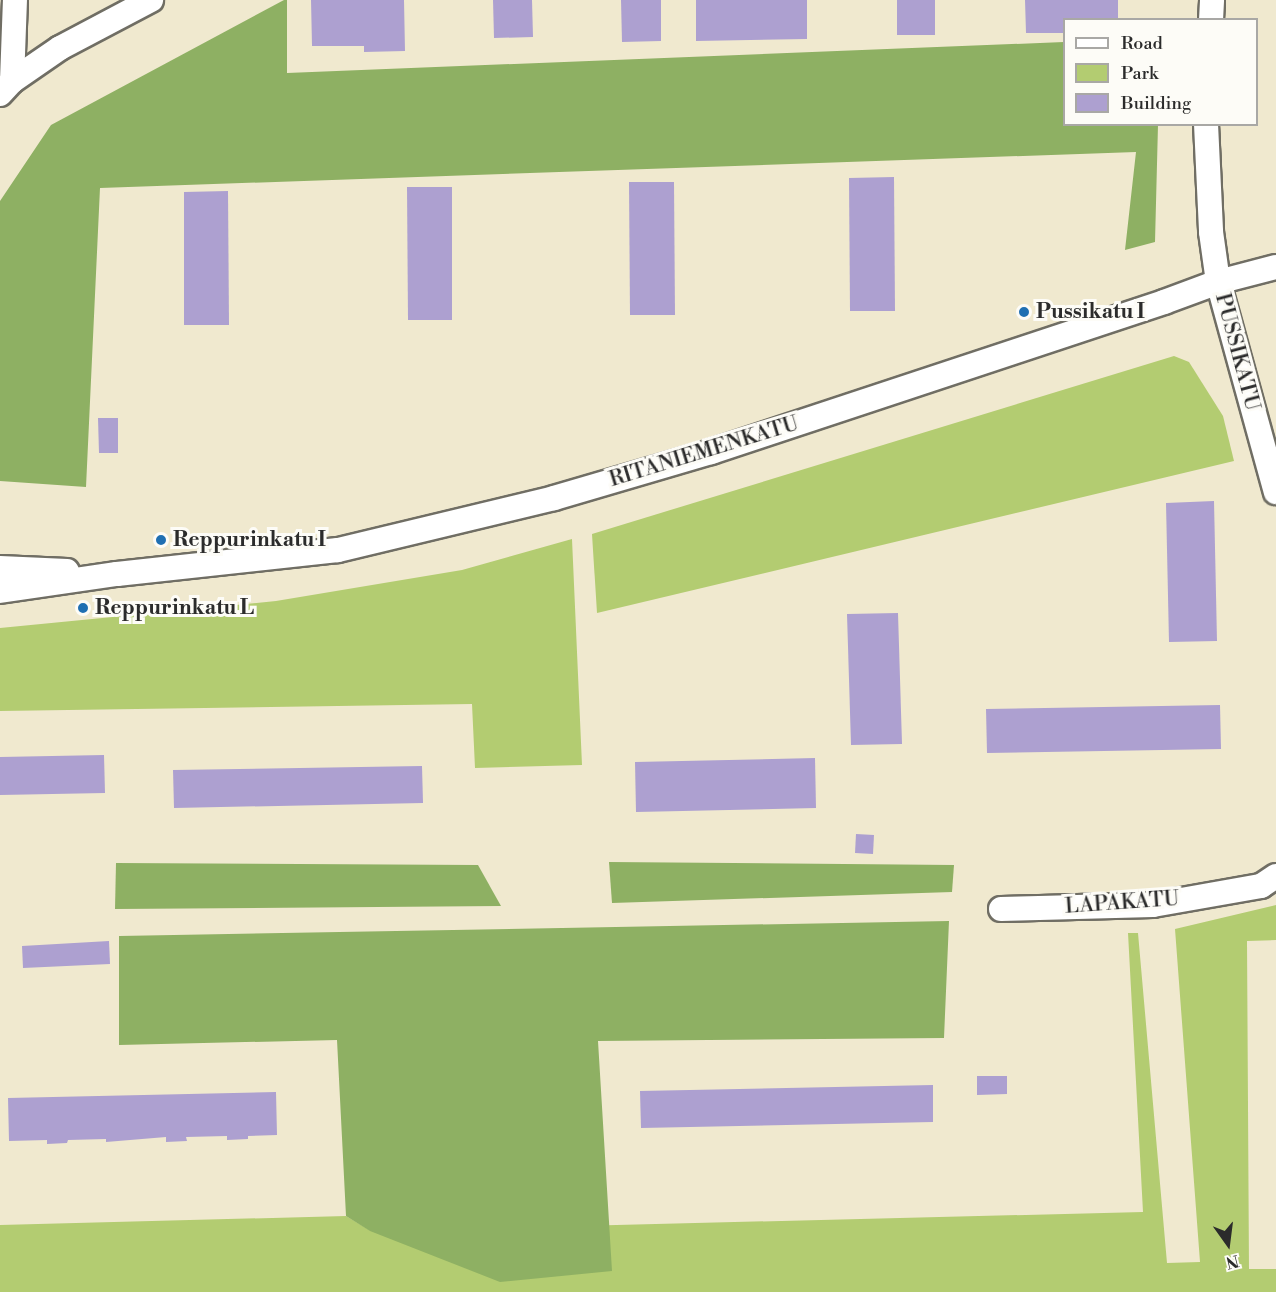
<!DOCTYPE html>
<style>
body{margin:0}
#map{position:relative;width:1276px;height:1292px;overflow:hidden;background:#f0e9cf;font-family:"Libre Bodoni",serif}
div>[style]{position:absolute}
.green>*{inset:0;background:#b3cc71}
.forest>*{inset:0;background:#8eb063}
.building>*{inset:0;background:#ada0d0}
.roads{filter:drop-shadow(2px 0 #706e64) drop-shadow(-2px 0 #706e64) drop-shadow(0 2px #706e64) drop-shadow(0 -2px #706e64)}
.minor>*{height:24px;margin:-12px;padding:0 12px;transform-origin:12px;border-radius:12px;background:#fff}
.dots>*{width:16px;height:16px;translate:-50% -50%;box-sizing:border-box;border:3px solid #fdfcf7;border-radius:50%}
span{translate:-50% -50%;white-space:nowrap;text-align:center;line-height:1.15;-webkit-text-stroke:6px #fdfcf7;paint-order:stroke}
.poi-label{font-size:21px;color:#2b2b2b;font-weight:700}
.left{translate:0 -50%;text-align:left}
.street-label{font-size:21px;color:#2b2b2b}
.legend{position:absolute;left:1063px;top:18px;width:195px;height:108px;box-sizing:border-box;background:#fdfcf7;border:2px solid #a9a8a5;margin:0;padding:8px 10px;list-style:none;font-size:18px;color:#2b2b2b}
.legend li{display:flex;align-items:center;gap:12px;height:30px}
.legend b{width:30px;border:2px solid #a9a8a5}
.north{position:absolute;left:1198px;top:1214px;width:60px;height:60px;-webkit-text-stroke:4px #fdfcf7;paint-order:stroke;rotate:166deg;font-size:16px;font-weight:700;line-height:24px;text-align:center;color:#2b2b2b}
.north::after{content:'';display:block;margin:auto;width:21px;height:27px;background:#2b2b2b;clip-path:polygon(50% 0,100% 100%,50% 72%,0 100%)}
</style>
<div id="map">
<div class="green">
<i style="clip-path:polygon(1174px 356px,1189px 362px,1223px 416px,1234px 461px,597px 613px,592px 534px)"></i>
<i style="clip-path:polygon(572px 539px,582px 765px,475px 768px,472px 704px,0 711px,0 628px,276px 601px,462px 570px)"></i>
<i style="clip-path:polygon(1276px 905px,1276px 940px,1247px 941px,1249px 1269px,1276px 1269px,1276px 1292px,0 1292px,0 1225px,346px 1216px,371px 1231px,1143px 1212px,1128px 933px,1138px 933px,1167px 1263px,1200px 1262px,1175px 929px)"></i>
</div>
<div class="forest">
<i style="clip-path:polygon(284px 0,287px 0,287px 73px,1064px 42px,1064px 124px,1158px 125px,1155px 242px,1125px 250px,1136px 152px,100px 188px,86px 487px,0 481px,0 201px,51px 125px)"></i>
<i style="clip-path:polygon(609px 862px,954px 865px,952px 892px,612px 903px)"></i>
<i style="clip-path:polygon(116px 863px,478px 865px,501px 906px,115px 909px)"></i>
<i style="clip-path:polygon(949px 921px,944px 1038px,598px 1041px,612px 1271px,500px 1282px,370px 1231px,346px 1216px,337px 1040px,119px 1045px,119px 936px)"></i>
</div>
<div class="building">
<i style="clip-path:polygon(311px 0,404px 0,405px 51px,364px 52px,364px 46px,312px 46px)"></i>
<i style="clip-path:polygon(493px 0,532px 0,533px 37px,494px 38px)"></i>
<i style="clip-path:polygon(621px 0,661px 0,661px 41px,622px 42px)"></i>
<i style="clip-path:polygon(696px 0,807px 0,807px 39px,696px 41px)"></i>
<i style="clip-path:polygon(897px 0,935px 0,935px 35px,897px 35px)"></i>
<i style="clip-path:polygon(1025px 0,1118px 0,1118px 20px,1065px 20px,1065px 33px,1026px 33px)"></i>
<i style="clip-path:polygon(894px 177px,895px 311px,850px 311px,849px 178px)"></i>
<i style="clip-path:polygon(629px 182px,674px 182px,675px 315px,630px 315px)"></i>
<i style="clip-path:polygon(407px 187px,452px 187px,452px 320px,408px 320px)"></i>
<i style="clip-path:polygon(228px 191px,229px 325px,184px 325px,184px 192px)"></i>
<i style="clip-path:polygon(98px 418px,118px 418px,118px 453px,99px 453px)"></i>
<i style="clip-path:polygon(1214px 501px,1217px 641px,1169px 642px,1166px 503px)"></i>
<i style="clip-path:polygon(898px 613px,902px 744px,851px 745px,847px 614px)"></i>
<i style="clip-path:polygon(1220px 705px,1221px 749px,987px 753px,986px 709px)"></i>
<i style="clip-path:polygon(104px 755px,105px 793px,0 795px,0 757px)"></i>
<i style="clip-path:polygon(815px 758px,816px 808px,636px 812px,635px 762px)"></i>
<i style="clip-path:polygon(422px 766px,423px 803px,174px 808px,173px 770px)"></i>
<i style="clip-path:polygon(856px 834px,874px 835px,873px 854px,855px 853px)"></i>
<i style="clip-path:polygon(109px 941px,110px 964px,23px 968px,22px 946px)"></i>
<i style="clip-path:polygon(977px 1076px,1007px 1076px,1007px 1094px,977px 1095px)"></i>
<i style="clip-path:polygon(933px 1085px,933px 1122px,641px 1128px,640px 1091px)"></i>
<i style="clip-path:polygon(276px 1092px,277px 1135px,248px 1136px,248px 1139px,227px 1140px,227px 1136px,186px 1137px,187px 1141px,166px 1142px,166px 1137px,106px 1142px,106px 1139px,68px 1140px,67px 1143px,47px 1144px,47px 1140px,9px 1141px,8px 1098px)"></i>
</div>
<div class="roads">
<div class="minor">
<i style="left:1211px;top:20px;width:20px;rotate:-87deg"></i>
<i style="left:12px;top:81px;width:81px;rotate:-87.9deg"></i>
<i style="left:0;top:94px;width:18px;rotate:-47deg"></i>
<i style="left:12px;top:81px;width:58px;rotate:-34.5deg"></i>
<i style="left:60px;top:48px;width:103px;rotate:-27.8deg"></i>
<i style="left:1206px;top:124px;width:108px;rotate:87.3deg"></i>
<i style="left:1211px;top:232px;width:50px;rotate:82deg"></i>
<i style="left:1218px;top:282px;width:218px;rotate:74.6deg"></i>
<i style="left:0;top:568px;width:67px;rotate:2.6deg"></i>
<i style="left:0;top:591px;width:118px;rotate:-8.3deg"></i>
<i style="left:117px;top:574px;width:222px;rotate:-6.2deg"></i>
<i style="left:338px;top:550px;width:222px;rotate:-13.5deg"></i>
<i style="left:554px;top:498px;width:164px;rotate:-16.3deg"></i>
<i style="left:711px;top:452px;width:477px;rotate:-18.3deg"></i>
<i style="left:1164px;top:302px;width:58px;rotate:-20.3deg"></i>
<i style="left:1218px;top:282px;width:60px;rotate:-14.5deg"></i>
<i style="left:1001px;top:909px;width:152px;rotate:-1.5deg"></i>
<i style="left:1153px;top:905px;width:110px;rotate:-10deg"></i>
<i style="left:1261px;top:886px;width:18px;rotate:-34deg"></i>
</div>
</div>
<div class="dots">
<i style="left:1024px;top:312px;background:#1f6fb2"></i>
<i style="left:161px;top:540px;background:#1f6fb2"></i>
<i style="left:83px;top:608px;background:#1f6fb2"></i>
</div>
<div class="poi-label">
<span class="left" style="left:1036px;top:312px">Pussikatu I</span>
<span class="left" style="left:173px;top:540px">Reppurinkatu I</span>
<span class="left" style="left:95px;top:608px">Reppurinkatu L</span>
</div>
<div class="street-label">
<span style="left:1237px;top:352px;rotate:75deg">PUSSIKATU</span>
<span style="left:704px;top:452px;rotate:-17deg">RITANIEMENKATU</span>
<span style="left:1122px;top:903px;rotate:-4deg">LAPAKATU</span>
</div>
<ul class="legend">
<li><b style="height:8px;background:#fff"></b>Road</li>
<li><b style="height:16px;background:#b3cc71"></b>Park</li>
<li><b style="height:16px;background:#ada0d0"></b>Building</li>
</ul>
<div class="north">N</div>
</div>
